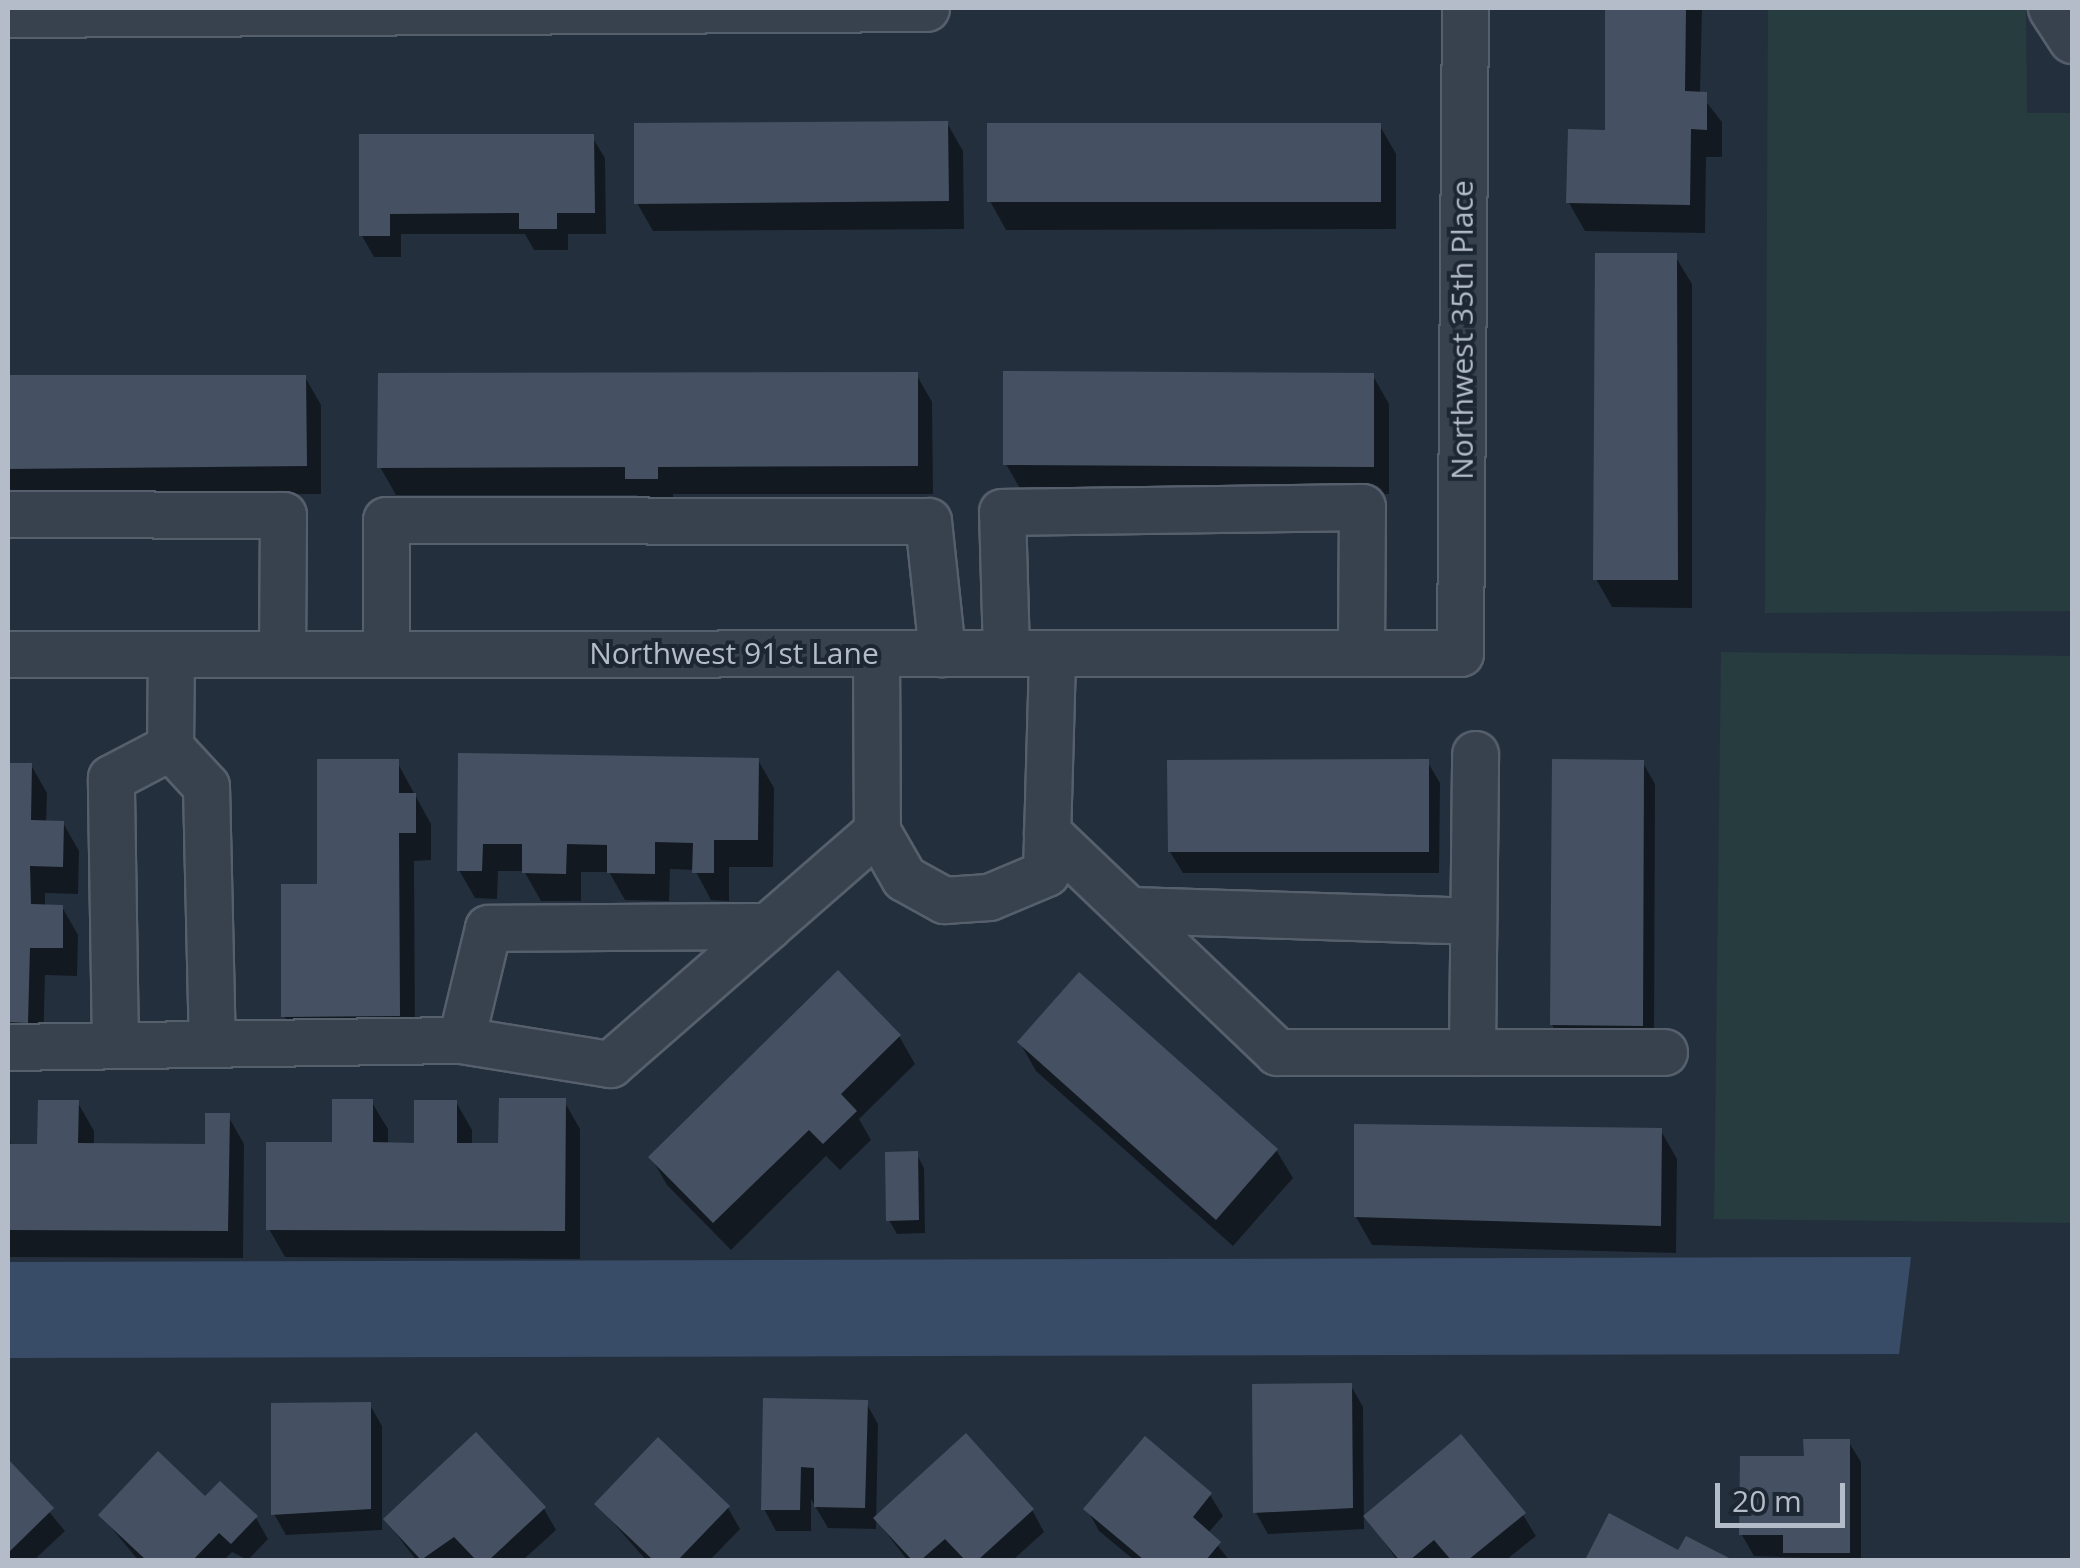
<!DOCTYPE html>
<style>
body{margin:0}
#map{position:relative;width:2080px;height:1568px;overflow:hidden;background:#242f3e;font-family:"Open Sans",sans-serif}
div>[style]{position:absolute}
.green>*{inset:0;background:#263c3f}
.water>*{inset:0;background:#394c67}
.shadow>*{inset:0;background:#0007}
.building>*{inset:0;background:#455162}
.roads{filter:drop-shadow(2px 0 #565f6c) drop-shadow(-2px 0 #565f6c) drop-shadow(0 2px #565f6c) drop-shadow(0 -2px #565f6c)}
.minor>*{height:45px;margin:-22.5px;padding:0 22.5px;transform-origin:22.5px;border-radius:22.5px;background:#38414e}
span{translate:-50% -50%;white-space:nowrap;text-align:center;line-height:1.15;-webkit-text-stroke:8px #1d2633;paint-order:stroke}
.street-label{font-size:30px;color:#b4bcc9}
.frame{position:absolute;inset:0;border:10px solid #b4bcc9;pointer-events:none}
.scale{position:absolute;left:1715px;top:1483px;width:130px;height:45px;box-sizing:border-box;border:5px solid #b4bcc9;border-top:0;padding-left:12px;font-size:30px;line-height:35px;white-space:nowrap;color:#b4bcc9;-webkit-text-stroke:8px #1d2633;paint-order:stroke}
</style>
<div id="map">
<div class="green">
<i style="clip-path:polygon(1768px 8px,2026px 8px,2027px 113px,2072px 113px,2072px 611px,1765px 613px)"></i>
<i style="clip-path:polygon(1721px 652px,2072px 656px,2072px 1223px,1714px 1219px)"></i>
</div>
<div class="water">
<i style="clip-path:polygon(1911px 1257px,1899px 1354px,8px 1358px,8px 1262px)"></i>
</div>
<div class="shadow">
<i style="clip-path:polygon(1610px 8px,1702px 8px,1700px 94px,1722px 122px,1722px 157px,1706px 157px,1705px 233px,1585px 231px,1569px 203px,1608px 132px)"></i>
<i style="clip-path:polygon(947px 123px,963px 151px,964px 229px,653px 231px,637px 203px)"></i>
<i style="clip-path:polygon(1380px 126px,1396px 154px,1396px 229px,1006px 230px,990px 201px)"></i>
<i style="clip-path:polygon(361px 137px,592px 137px,605px 158px,606px 234px,568px 234px,568px 250px,534px 250px,525px 234px,401px 234px,401px 257px,374px 257px,362px 236px)"></i>
<i style="clip-path:polygon(1675px 256px,1692px 284px,1692px 608px,1612px 607px,1596px 579px)"></i>
<i style="clip-path:polygon(916px 374px,932px 402px,933px 494px,673px 494px,673px 507px,644px 507px,637px 495px,396px 495px,380px 467px)"></i>
<i style="clip-path:polygon(1373px 376px,1389px 404px,1389px 494px,1022px 492px,1006px 464px)"></i>
<i style="clip-path:polygon(305px 377px,321px 405px,321px 494px,8px 496px,8px 378px)"></i>
<i style="clip-path:polygon(461px 756px,758px 760px,774px 788px,773px 867px,729px 867px,729px 901px,711px 900px,695px 870px,670px 869px,669px 901px,625px 900px,609px 872px,581px 872px,581px 901px,541px 901px,524px 871px,498px 871px,497px 899px,475px 898px,459px 870px)"></i>
<i style="clip-path:polygon(1427px 761px,1440px 783px,1439px 873px,1183px 873px,1170px 852px)"></i>
<i style="clip-path:polygon(397px 762px,431px 824px,431px 860px,414px 861px,415px 1044px,300px 1044px,284px 1016px)"></i>
<i style="clip-path:polygon(1643px 763px,1655px 784px,1654px 1046px,1565px 1046px,1552px 1025px)"></i>
<i style="clip-path:polygon(8px 765px,31px 765px,47px 793px,46px 823px,63px 823px,79px 851px,78px 894px,45px 893px,45px 907px,62px 907px,78px 935px,77px 976px,45px 975px,43px 1050px,8px 1049px)"></i>
<i style="clip-path:polygon(899px 1036px,915px 1064px,859px 1119px,871px 1140px,840px 1170px,826px 1156px,731px 1250px,667px 1185px,651px 1157px)"></i>
<i style="clip-path:polygon(1020px 1043px,1276px 1150px,1293px 1178px,1233px 1246px,1036px 1071px)"></i>
<i style="clip-path:polygon(371px 1101px,388px 1129px,388px 1145px,417px 1145px,456px 1102px,472px 1130px,472px 1145px,501px 1145px,564px 1101px,580px 1129px,580px 1259px,285px 1257px,269px 1229px)"></i>
<i style="clip-path:polygon(78px 1103px,94px 1131px,94px 1145px,207px 1146px,228px 1116px,244px 1144px,243px 1258px,8px 1257px,8px 1125px,11px 1146px,39px 1146px)"></i>
<i style="clip-path:polygon(1661px 1131px,1677px 1159px,1676px 1253px,1372px 1245px,1356px 1217px)"></i>
<i style="clip-path:polygon(916px 1153px,924px 1168px,925px 1233px,897px 1234px,889px 1220px)"></i>
<i style="clip-path:polygon(1351px 1386px,1363px 1407px,1364px 1529px,1268px 1534px,1256px 1513px)"></i>
<i style="clip-path:polygon(766px 1401px,866px 1403px,878px 1424px,876px 1529px,828px 1528px,811px 1499px,811px 1531px,776px 1531px,764px 1509px)"></i>
<i style="clip-path:polygon(370px 1405px,382px 1426px,382px 1530px,286px 1535px,274px 1514px)"></i>
<i style="clip-path:polygon(1848px 1441px,1861px 1462px,1861px 1560px,1754px 1556px,1742px 1535px,1806px 1458px)"></i>
<i style="clip-path:polygon(8px 1462px,65px 1531px,34px 1560px,8px 1560px)"></i>
<i style="clip-path:polygon(1210px 1495px,1223px 1516px,1208px 1533px,1229px 1560px,1134px 1560px,1099px 1531px,1087px 1509px)"></i>
<i style="clip-path:polygon(205px 1500px,256px 1518px,268px 1539px,248px 1560px,232px 1552px,224px 1560px,138px 1560px,101px 1515px)"></i>
<i style="clip-path:polygon(597px 1504px,728px 1508px,740px 1529px,710px 1560px,646px 1560px)"></i>
<i style="clip-path:polygon(544px 1509px,556px 1530px,523px 1560px,416px 1560px,386px 1520px)"></i>
<i style="clip-path:polygon(1032px 1510px,1044px 1532px,1013px 1560px,907px 1560px,876px 1519px)"></i>
<i style="clip-path:polygon(1523px 1515px,1536px 1536px,1506px 1560px,1397px 1560px,1366px 1516px)"></i>
<i style="clip-path:polygon(1610px 1516px,1680px 1553px,1687px 1539px,1727px 1560px,1588px 1560px)"></i>
</div>
<div class="building">
<i style="clip-path:polygon(1605px 8px,1686px 8px,1685px 91px,1707px 92px,1707px 130px,1691px 129px,1690px 205px,1566px 203px,1568px 129px,1605px 130px)"></i>
<i style="clip-path:polygon(948px 121px,949px 201px,634px 204px,634px 123px)"></i>
<i style="clip-path:polygon(987px 123px,1381px 123px,1381px 202px,987px 202px)"></i>
<i style="clip-path:polygon(359px 134px,594px 134px,595px 213px,557px 213px,557px 229px,519px 229px,519px 213px,390px 214px,390px 236px,359px 236px)"></i>
<i style="clip-path:polygon(1595px 253px,1677px 253px,1678px 580px,1593px 580px)"></i>
<i style="clip-path:polygon(1003px 371px,1374px 373px,1374px 467px,1003px 465px)"></i>
<i style="clip-path:polygon(918px 372px,918px 466px,658px 467px,658px 479px,625px 479px,625px 467px,377px 468px,378px 373px)"></i>
<i style="clip-path:polygon(8px 375px,306px 375px,307px 466px,8px 469px)"></i>
<i style="clip-path:polygon(458px 753px,759px 758px,758px 840px,714px 840px,714px 873px,692px 873px,693px 843px,655px 842px,655px 874px,607px 873px,607px 845px,567px 844px,566px 874px,522px 873px,522px 844px,483px 844px,482px 871px,457px 871px)"></i>
<i style="clip-path:polygon(317px 759px,399px 759px,399px 793px,416px 793px,416px 833px,399px 833px,400px 1016px,281px 1017px,281px 884px,317px 884px)"></i>
<i style="clip-path:polygon(1429px 759px,1429px 852px,1168px 852px,1167px 760px)"></i>
<i style="clip-path:polygon(1552px 759px,1644px 760px,1643px 1026px,1550px 1025px)"></i>
<i style="clip-path:polygon(8px 763px,32px 763px,31px 820px,64px 821px,63px 867px,30px 866px,31px 904px,63px 905px,63px 948px,30px 948px,28px 1023px,8px 1022px)"></i>
<i style="clip-path:polygon(838px 970px,901px 1035px,841px 1094px,857px 1111px,823px 1144px,809px 1130px,713px 1223px,648px 1157px)"></i>
<i style="clip-path:polygon(1079px 972px,1278px 1149px,1216px 1220px,1017px 1042px)"></i>
<i style="clip-path:polygon(499px 1098px,566px 1098px,565px 1231px,266px 1230px,266px 1142px,332px 1142px,332px 1099px,373px 1099px,373px 1142px,414px 1143px,414px 1100px,457px 1100px,457px 1143px,498px 1143px)"></i>
<i style="clip-path:polygon(38px 1100px,79px 1100px,78px 1143px,205px 1144px,205px 1113px,230px 1113px,228px 1231px,8px 1230px,8px 1144px,37px 1144px)"></i>
<i style="clip-path:polygon(1354px 1124px,1662px 1128px,1661px 1226px,1354px 1217px)"></i>
<i style="clip-path:polygon(918px 1151px,919px 1220px,886px 1221px,885px 1152px)"></i>
<i style="clip-path:polygon(1352px 1383px,1353px 1508px,1253px 1513px,1252px 1384px)"></i>
<i style="clip-path:polygon(763px 1398px,868px 1400px,865px 1508px,814px 1507px,814px 1468px,801px 1467px,800px 1510px,761px 1510px)"></i>
<i style="clip-path:polygon(371px 1402px,371px 1509px,271px 1515px,271px 1403px)"></i>
<i style="clip-path:polygon(476px 1432px,546px 1507px,489px 1560px,476px 1560px,454px 1537px,421px 1560px,383px 1519px)"></i>
<i style="clip-path:polygon(966px 1433px,1034px 1509px,978px 1560px,965px 1560px,945px 1539px,921px 1560px,912px 1560px,873px 1518px)"></i>
<i style="clip-path:polygon(1461px 1434px,1526px 1513px,1468px 1560px,1451px 1560px,1434px 1540px,1410px 1560px,1399px 1560px,1363px 1516px)"></i>
<i style="clip-path:polygon(1145px 1436px,1212px 1493px,1193px 1517px,1221px 1542px,1206px 1560px,1144px 1560px,1083px 1509px)"></i>
<i style="clip-path:polygon(658px 1437px,730px 1506px,678px 1560px,653px 1560px,594px 1504px)"></i>
<i style="clip-path:polygon(1803px 1439px,1850px 1439px,1850px 1553px,1783px 1553px,1783px 1535px,1739px 1535px,1740px 1456px,1804px 1456px)"></i>
<i style="clip-path:polygon(158px 1451px,205px 1496px,220px 1481px,258px 1516px,231px 1544px,219px 1533px,193px 1560px,146px 1560px,98px 1515px)"></i>
<i style="clip-path:polygon(8px 1459px,54px 1508px,8px 1553px)"></i>
<i style="clip-path:polygon(1609px 1513px,1678px 1550px,1686px 1536px,1733px 1560px,1585px 1560px)"></i>
</div>
<div class="roads">
<div class="minor">
<i style="left:2051px;top:8px;width:38px;rotate:57deg"></i>
<i style="left:8px;top:14px;width:918px;rotate:-0.37deg"></i>
<i style="left:8px;top:514px;width:275px;rotate:0.2deg"></i>
<i style="left:283px;top:515px;width:139px;rotate:90.4deg"></i>
<i style="left:876px;top:653px;width:178px;rotate:89.7deg"></i>
<i style="left:877px;top:831px;width:54px;rotate:60.1deg"></i>
<i style="left:904px;top:878px;width:46px;rotate:28.8deg"></i>
<i style="left:944px;top:900px;width:45px;rotate:-3.8deg"></i>
<i style="left:989px;top:897px;width:62px;rotate:-22.8deg"></i>
<i style="left:1046px;top:873px;width:220px;rotate:-88.4deg"></i>
<i style="left:1006px;top:653px;width:141px;rotate:-91.6deg"></i>
<i style="left:1002px;top:512px;width:360px;rotate:-0.8deg"></i>
<i style="left:1362px;top:507px;width:146px;rotate:90.4deg"></i>
<i style="left:8px;top:654px;width:1452px;rotate:-0.04deg"></i>
<i style="left:1460px;top:653px;width:645px;rotate:-89.56deg"></i>
<i style="left:386px;top:654px;width:134px;rotate:-90deg"></i>
<i style="left:386px;top:520px;width:542px;rotate:0.11deg"></i>
<i style="left:928px;top:521px;width:133px;rotate:83.9deg"></i>
<i style="left:170px;top:747px;width:53px;rotate:47.3deg"></i>
<i style="left:206px;top:786px;width:257px;rotate:88.7deg"></i>
<i style="left:1047px;top:832px;width:318px;rotate:43.7deg"></i>
<i style="left:1277px;top:1052px;width:387px"></i>
<i style="left:1130px;top:910px;width:343px;rotate:1.8deg"></i>
<i style="left:768px;top:926px;width:280px;rotate:179.6deg"></i>
<i style="left:488px;top:928px;width:115px;rotate:103.6deg"></i>
<i style="left:461px;top:1040px;width:151px;rotate:9.2deg"></i>
<i style="left:610px;top:1064px;width:210px;rotate:-41.1deg"></i>
<i style="left:768px;top:926px;width:145px;rotate:-41.1deg"></i>
<i style="left:115px;top:1045px;width:267px;rotate:-90.9deg"></i>
<i style="left:111px;top:778px;width:67px;rotate:-27.7deg"></i>
<i style="left:170px;top:747px;width:93px;rotate:-89.4deg"></i>
<i style="left:8px;top:1047px;width:453px;rotate:-0.9deg"></i>
<i style="left:1472px;top:1052px;width:298px;rotate:-89.4deg"></i>
</div>
</div>
<div class="street-label">
<span style="left:1462px;top:330px;rotate:-90deg">Northwest 35th Place</span>
<span style="left:734px;top:653px">Northwest 91st Lane</span>
</div>
<div class="frame"></div>
<div class="scale">20 m</div>
</div>
